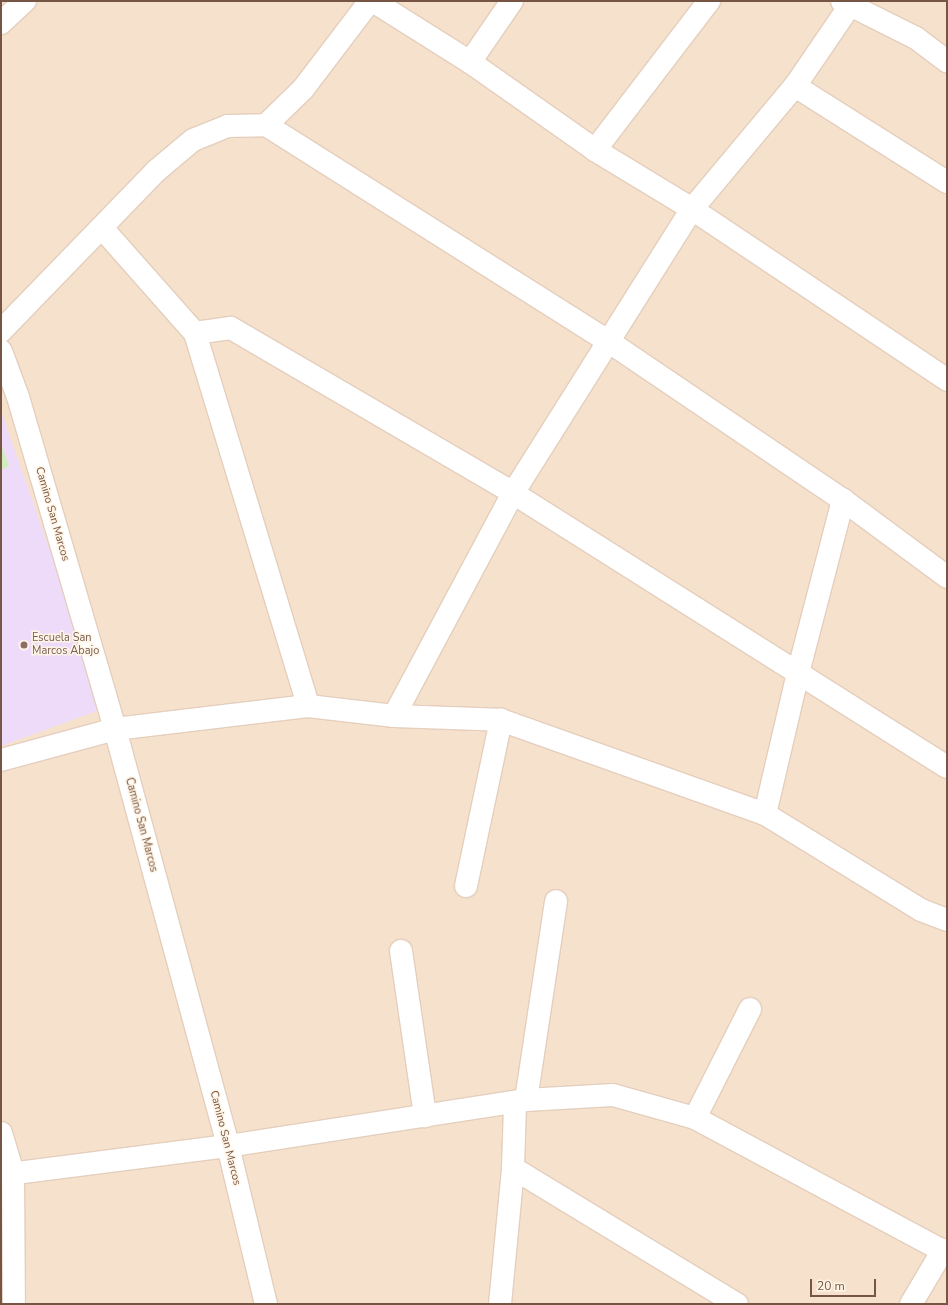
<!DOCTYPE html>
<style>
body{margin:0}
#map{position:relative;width:948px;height:1305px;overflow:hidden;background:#fef1de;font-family:"Nunito Sans",sans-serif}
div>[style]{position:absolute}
.residential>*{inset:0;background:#f6e2cc}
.education>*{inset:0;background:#eedbfa}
.green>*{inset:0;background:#d0ecbc}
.roads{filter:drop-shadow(1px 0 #e4cebd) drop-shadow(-1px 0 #e4cebd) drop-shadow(0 1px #e4cebd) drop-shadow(0 -1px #e4cebd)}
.minor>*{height:22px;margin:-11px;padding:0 11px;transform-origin:11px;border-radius:11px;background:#fff}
.dots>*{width:11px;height:11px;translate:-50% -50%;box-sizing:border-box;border:2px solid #fff5e6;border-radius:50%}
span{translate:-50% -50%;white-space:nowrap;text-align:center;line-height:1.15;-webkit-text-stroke:3px #fff5e6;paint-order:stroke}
.street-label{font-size:11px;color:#765544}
.education-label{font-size:11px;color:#785e54}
.left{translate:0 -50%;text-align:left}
.frame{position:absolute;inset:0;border:2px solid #765544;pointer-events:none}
.scale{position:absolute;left:810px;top:1279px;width:66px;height:18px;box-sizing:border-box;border:2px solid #765544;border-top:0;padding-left:5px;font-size:12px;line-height:14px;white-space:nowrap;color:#765544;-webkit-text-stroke:3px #fff5e6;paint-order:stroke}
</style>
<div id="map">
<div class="residential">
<i style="clip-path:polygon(1px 1px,947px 1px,947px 1304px,1px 1304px)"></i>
</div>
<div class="education">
<i style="clip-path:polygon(1px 411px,105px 708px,1px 746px)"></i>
</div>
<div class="green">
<i style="clip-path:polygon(1px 444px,9px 466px,1px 470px)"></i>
</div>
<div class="roads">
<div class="minor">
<i style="left:373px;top:1px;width:115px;rotate:32.2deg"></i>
<i style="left:470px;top:62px;width:153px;rotate:35.1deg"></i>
<i style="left:595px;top:150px;width:114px;rotate:31.3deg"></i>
<i style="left:692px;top:209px;width:307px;rotate:33.8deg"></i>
<i style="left:842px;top:1px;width:83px;rotate:26.6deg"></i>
<i style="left:916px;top:38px;width:39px;rotate:37deg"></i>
<i style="left:1px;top:23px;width:33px;rotate:-43deg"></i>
<i style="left:470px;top:62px;width:74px;rotate:-55.5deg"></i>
<i style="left:795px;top:86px;width:180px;rotate:32.3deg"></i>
<i style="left:266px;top:125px;width:404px;rotate:32.3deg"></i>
<i style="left:608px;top:341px;width:284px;rotate:34.1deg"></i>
<i style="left:843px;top:500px;width:129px;rotate:36.5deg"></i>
<i style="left:595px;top:150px;width:188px;rotate:-52.6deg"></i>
<i style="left:102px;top:228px;width:140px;rotate:48.5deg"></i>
<i style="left:195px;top:333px;width:390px;rotate:73.1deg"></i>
<i style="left:1px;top:331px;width:223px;rotate:-45.9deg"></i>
<i style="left:156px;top:171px;width:48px;rotate:-40deg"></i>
<i style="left:193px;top:140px;width:37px;rotate:-22deg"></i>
<i style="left:227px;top:126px;width:39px;rotate:-1deg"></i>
<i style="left:266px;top:125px;width:52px;rotate:-44.2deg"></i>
<i style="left:303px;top:89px;width:111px;rotate:-52.7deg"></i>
<i style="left:195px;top:333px;width:36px;rotate:-8deg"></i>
<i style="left:231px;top:328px;width:327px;rotate:30.3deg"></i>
<i style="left:513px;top:493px;width:513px;rotate:32.27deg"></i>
<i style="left:1px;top:351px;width:49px;rotate:69.7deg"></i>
<i style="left:18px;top:397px;width:346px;rotate:73.7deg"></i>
<i style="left:115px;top:729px;width:432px;rotate:74.8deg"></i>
<i style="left:228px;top:1146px;width:163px;rotate:76.5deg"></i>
<i style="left:394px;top:716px;width:253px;rotate:-61.9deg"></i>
<i style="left:513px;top:493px;width:336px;rotate:-57.8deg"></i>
<i style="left:692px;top:209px;width:160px;rotate:-50.1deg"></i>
<i style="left:795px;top:86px;width:103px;rotate:-55.7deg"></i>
<i style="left:1px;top:760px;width:118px;rotate:-15.2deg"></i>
<i style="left:115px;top:729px;width:194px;rotate:-6.8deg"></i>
<i style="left:308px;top:706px;width:87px;rotate:6.6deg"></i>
<i style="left:394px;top:716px;width:107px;rotate:2.1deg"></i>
<i style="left:501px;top:720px;width:280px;rotate:19.6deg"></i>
<i style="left:765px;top:814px;width:183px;rotate:31.6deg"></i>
<i style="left:921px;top:910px;width:28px;rotate:21deg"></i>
<i style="left:765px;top:814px;width:145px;rotate:-76.8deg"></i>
<i style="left:798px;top:673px;width:179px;rotate:-75.4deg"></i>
<i style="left:466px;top:886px;width:170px;rotate:-78.1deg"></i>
<i style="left:401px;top:951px;width:167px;rotate:81.7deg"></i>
<i style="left:526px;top:1100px;width:201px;rotate:-81.4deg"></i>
<i style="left:695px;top:1118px;width:122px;rotate:-63.2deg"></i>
<i style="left:1px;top:1133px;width:42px;rotate:73.3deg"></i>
<i style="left:13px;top:1173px;width:131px;rotate:89.6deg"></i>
<i style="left:513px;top:1168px;width:262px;rotate:31.3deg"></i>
<i style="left:1px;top:1175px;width:229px;rotate:-7.3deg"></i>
<i style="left:228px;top:1146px;width:302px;rotate:-8.8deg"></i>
<i style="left:526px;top:1100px;width:87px;rotate:-3.3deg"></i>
<i style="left:613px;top:1095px;width:85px;rotate:15.7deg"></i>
<i style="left:695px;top:1118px;width:286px;rotate:28.2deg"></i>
<i style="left:500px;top:1304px;width:137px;rotate:-84.5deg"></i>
<i style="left:513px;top:1168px;width:65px;rotate:-88.2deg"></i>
<i style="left:911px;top:1304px;width:63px;rotate:-59.3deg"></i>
</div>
</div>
<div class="dots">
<i style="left:24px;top:645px;background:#8d6e63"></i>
</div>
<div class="street-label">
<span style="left:52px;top:514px;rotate:74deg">Camino San Marcos</span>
<span style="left:141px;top:825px;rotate:75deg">Camino San Marcos</span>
<span style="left:225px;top:1138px;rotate:76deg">Camino San Marcos</span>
</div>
<div class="education-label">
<span class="left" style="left:32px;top:645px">Escuela San<br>Marcos Abajo</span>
</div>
<div class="frame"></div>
<div class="scale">20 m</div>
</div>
